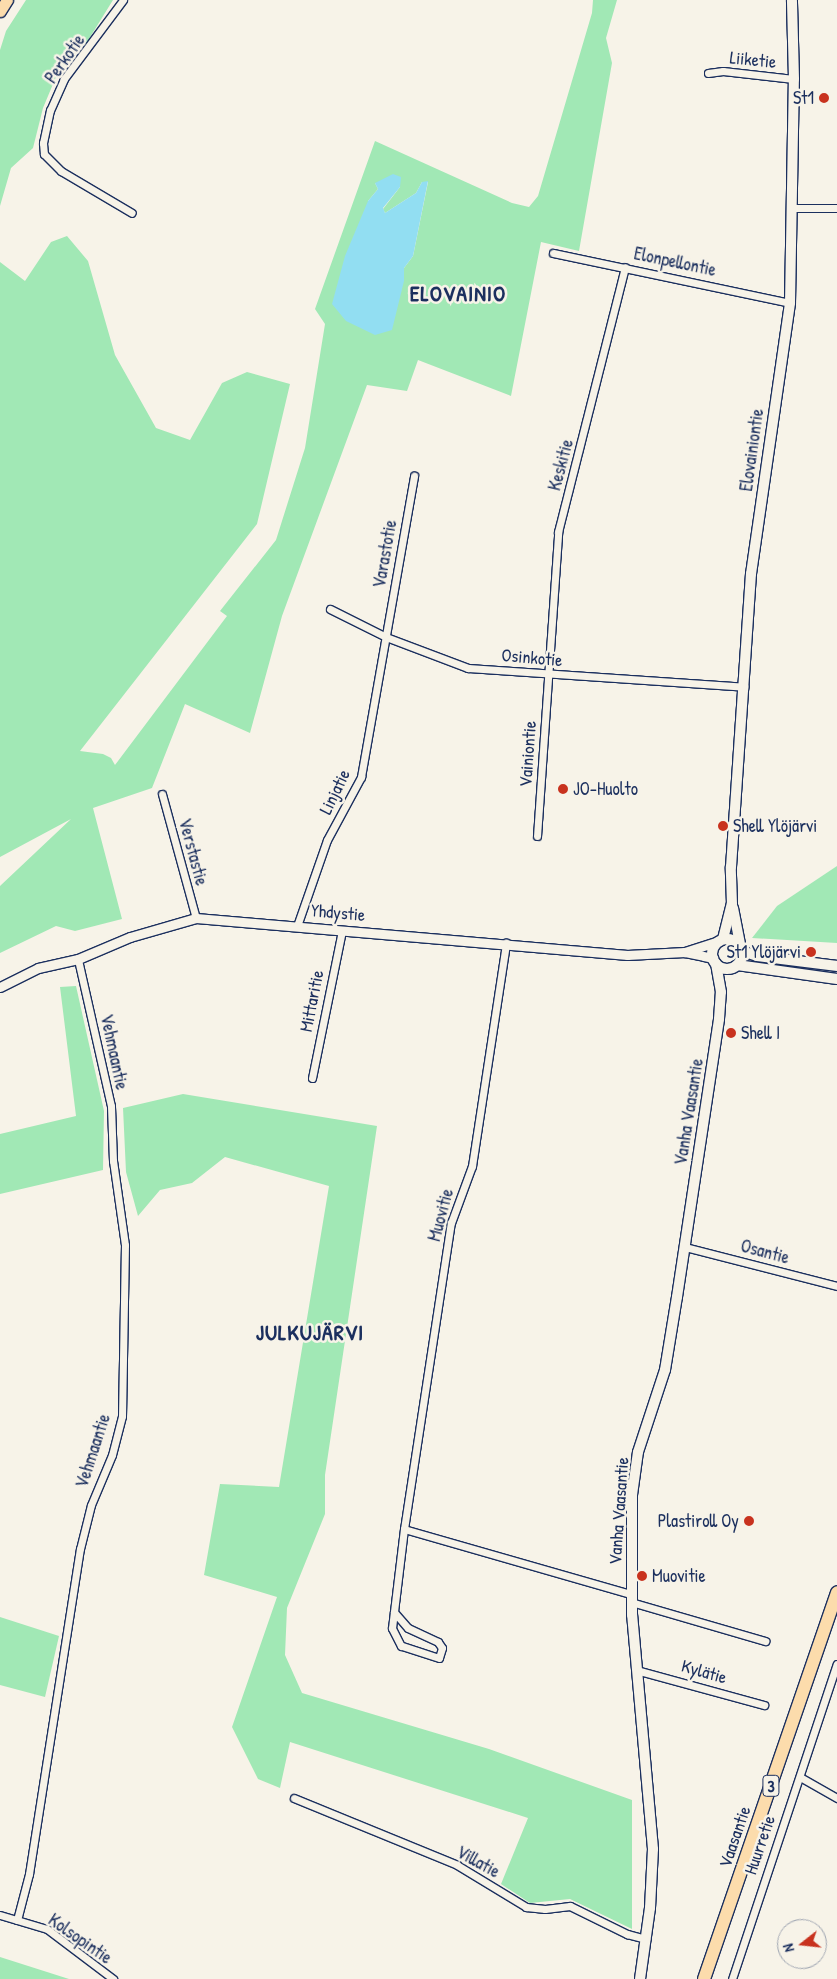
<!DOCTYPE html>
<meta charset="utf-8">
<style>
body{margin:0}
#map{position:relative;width:837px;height:1979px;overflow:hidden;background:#f7f3e8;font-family:"Patrick Hand",sans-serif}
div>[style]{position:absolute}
.green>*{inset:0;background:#a1e8b5}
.water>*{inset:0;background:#92def2}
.roads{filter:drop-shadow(1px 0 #1b2f5e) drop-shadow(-1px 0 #1b2f5e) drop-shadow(0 1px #1b2f5e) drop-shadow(0 -1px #1b2f5e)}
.minor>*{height:7px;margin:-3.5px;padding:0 3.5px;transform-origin:3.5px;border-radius:3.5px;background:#f7f3e8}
.tertiary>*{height:9px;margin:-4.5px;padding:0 4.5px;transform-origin:4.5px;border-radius:4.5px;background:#f7f3e8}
.secondary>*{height:10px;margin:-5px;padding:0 5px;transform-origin:5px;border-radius:5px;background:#f7f3e8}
.secondary>.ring{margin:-5px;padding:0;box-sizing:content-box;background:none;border:10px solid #f7f3e8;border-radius:50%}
.primary>*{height:11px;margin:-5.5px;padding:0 5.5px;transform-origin:5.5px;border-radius:5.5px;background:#fcdcac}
.trunk>*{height:12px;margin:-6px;padding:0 6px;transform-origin:6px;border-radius:6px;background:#fcdcac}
.dots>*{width:14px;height:14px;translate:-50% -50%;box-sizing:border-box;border:2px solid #f7f3e8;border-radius:50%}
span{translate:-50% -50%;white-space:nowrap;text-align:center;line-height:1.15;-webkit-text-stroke:5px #f7f3e8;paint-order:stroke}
.shield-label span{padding:1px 4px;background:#f7f3e8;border:1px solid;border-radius:4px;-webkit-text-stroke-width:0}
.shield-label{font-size:16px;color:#1b2f5e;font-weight:700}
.street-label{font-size:18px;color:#1b2f5e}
.poi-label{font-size:18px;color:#1b2f5e}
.right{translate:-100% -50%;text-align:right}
.left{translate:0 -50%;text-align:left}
.district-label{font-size:22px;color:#1b2f5e;font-weight:700;letter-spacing:1px}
.north{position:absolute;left:777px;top:1919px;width:50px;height:50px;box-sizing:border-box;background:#f7f3e8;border:1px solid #9fa5b1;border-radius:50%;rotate:254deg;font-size:14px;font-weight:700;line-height:20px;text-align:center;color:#1b2f5e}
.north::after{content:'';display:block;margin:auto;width:18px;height:22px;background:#c8321e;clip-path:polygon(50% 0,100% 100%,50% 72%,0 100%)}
</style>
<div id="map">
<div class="green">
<i style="clip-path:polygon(26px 0,113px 0,87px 42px,58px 72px,43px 108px,33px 148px,11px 168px,0 206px,0 50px,6px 31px)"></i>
<i style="clip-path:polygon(evenodd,593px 0,617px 0,606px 38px,612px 63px,579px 251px,541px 242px,511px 396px,418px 360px,407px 391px,367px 385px,282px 616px,250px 733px,185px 704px,152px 788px,93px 808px,122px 919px,75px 931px,56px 926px,0 953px,0 886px,71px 819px,0 857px,0 262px,25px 281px,51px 242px,67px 236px,88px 261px,115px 355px,156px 428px,190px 440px,222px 383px,247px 372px,290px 384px,257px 524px,80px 751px,103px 754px,111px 758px,115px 765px,227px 616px,220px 611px,276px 540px,305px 448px,325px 324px,315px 309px,375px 141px,512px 203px,529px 207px,538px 196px,592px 13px,593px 0,422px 182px,428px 182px,413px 256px,404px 268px,404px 281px,368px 201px,378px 189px,375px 183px,400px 187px,383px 209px,385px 213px,416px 193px,422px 182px)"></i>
<i style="clip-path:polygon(837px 866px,837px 943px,752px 938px,777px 906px)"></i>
<i style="clip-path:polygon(76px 986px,104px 1111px,103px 1170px,0 1194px,0 1134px,76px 1116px,60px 987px)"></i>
<i style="clip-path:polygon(183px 1094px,377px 1126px,325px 1475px,325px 1514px,287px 1608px,285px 1655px,302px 1693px,489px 1749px,632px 1800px,632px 1929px,570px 1899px,530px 1903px,501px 1884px,528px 1818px,290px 1742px,280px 1788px,258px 1779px,232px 1727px,277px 1597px,204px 1575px,220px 1484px,279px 1487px,329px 1186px,225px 1157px,192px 1183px,160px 1190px,138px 1216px,126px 1172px,123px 1108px)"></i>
<i style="clip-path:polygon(0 1617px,59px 1636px,45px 1697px,0 1685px)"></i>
<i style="clip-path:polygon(0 1957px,69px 1979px,0 1979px)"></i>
</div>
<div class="water">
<i style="clip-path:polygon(393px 174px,401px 177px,400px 187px,383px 208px,385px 213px,416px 193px,422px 182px,428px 181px,413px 256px,404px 268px,404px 281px,392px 330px,375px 335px,346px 321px,332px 304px,345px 256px,368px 201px,378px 189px,375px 183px)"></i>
</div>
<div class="roads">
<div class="minor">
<i style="left:123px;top:0;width:99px;rotate:126.8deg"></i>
<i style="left:64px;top:79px;width:34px;rotate:114deg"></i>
<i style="left:50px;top:110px;width:34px;rotate:102deg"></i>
<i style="left:43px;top:143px;width:11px;rotate:85deg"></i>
<i style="left:44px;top:154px;width:24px;rotate:45deg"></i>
<i style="left:61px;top:171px;width:82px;rotate:30.6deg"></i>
<i style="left:708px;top:73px;width:15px;rotate:-8deg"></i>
<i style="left:723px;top:71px;width:71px;rotate:6.4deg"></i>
<i style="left:792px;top:208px;width:45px"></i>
<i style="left:553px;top:253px;width:242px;rotate:11.9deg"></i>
<i style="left:330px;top:609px;width:63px;rotate:26.6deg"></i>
<i style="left:386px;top:637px;width:88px;rotate:20.7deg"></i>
<i style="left:468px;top:668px;width:277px;rotate:3.9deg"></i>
<i style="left:162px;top:794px;width:129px;rotate:74.7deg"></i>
<i style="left:537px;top:836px;width:305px;rotate:-86deg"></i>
<i style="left:558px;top:532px;width:273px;rotate:-75.8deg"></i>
<i style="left:297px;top:926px;width:91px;rotate:-70.8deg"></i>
<i style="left:327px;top:840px;width:72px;rotate:-61.6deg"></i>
<i style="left:361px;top:777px;width:306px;rotate:-80deg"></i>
<i style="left:312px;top:1078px;width:150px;rotate:-78.5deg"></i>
<i style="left:685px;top:1247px;width:157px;rotate:14.4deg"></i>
<i style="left:404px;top:1529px;width:236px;rotate:16deg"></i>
<i style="left:631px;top:1602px;width:140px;rotate:16.2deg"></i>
<i style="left:394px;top:1612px;width:21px;rotate:49deg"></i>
<i style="left:408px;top:1628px;width:33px;rotate:25deg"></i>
<i style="left:438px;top:1642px;width:7px;rotate:56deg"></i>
<i style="left:442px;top:1648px;width:10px;rotate:107deg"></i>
<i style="left:439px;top:1658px;width:40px;rotate:-162deg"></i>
<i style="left:401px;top:1646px;width:20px;rotate:-117deg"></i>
<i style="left:392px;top:1628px;width:100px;rotate:-83.1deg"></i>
<i style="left:404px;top:1529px;width:310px;rotate:-81.3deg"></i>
<i style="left:451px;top:1223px;width:61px;rotate:-69.8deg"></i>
<i style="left:472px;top:1166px;width:226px;rotate:-81.3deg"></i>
<i style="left:636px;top:1670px;width:133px;rotate:15.3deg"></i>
<i style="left:800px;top:1777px;width:43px;rotate:29.6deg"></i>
<i style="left:294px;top:1798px;width:176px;rotate:22.3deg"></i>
<i style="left:457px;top:1865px;width:81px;rotate:31.3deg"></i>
<i style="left:526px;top:1907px;width:19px;rotate:6deg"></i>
<i style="left:545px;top:1909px;width:25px;rotate:-7deg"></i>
<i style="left:570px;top:1906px;width:64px;rotate:26.2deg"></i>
<i style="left:627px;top:1934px;width:20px;rotate:15deg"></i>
<i style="left:0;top:1915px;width:49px;rotate:16.6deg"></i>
<i style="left:47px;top:1929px;width:83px;rotate:37.1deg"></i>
<i style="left:17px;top:1920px;width:48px;rotate:-75.4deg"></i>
<i style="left:29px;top:1874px;width:329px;rotate:-81.1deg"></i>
<i style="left:80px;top:1549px;width:45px;rotate:-76deg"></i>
<i style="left:91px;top:1505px;width:54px;rotate:-67.2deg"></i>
<i style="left:112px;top:1455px;width:40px;rotate:-75.6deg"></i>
<i style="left:122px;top:1416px;width:171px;rotate:-89deg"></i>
<i style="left:125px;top:1245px;width:85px;rotate:-98.1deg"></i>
<i style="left:113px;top:1161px;width:55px;rotate:-92.1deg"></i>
<i style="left:111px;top:1106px;width:151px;rotate:-102.7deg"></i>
<i style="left:732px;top:1979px;width:332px;rotate:-71.6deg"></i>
</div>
<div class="tertiary">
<i style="left:685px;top:952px;width:36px;rotate:-18deg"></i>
<i style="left:0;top:987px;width:42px;rotate:-26.6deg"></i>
<i style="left:38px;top:968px;width:41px;rotate:-12.7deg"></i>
<i style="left:78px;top:959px;width:56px;rotate:-22.9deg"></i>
<i style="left:130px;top:937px;width:69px;rotate:-16.1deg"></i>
<i style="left:196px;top:918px;width:433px;rotate:4.9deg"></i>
<i style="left:627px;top:955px;width:58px;rotate:-3deg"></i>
<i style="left:685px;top:952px;width:29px;rotate:12deg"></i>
</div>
<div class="secondary">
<i style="left:733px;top:908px;width:38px;rotate:79deg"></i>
<i class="ring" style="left:712px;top:939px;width:20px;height:20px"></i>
<i style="left:723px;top:939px;width:36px;rotate:-76deg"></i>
<i style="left:732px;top:904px;width:37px;rotate:-92deg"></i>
<i style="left:731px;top:867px;width:294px;rotate:-86.1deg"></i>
<i style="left:751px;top:574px;width:274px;rotate:-81.8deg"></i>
<i style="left:790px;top:303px;width:224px;rotate:-89deg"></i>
<i style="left:794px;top:79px;width:79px;rotate:-91.5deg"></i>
<i style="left:742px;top:951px;width:16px;rotate:18deg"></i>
<i style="left:757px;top:956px;width:81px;rotate:7.1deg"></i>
<i style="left:737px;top:965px;width:101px;rotate:8deg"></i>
<i style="left:640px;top:1979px;width:72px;rotate:-82deg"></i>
<i style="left:650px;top:1908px;width:59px;rotate:-87.1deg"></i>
<i style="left:653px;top:1849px;width:235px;rotate:-95.1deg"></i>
<i style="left:632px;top:1615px;width:120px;rotate:-90deg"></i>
<i style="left:632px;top:1495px;width:43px;rotate:-82.1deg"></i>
<i style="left:638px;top:1452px;width:86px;rotate:-71.8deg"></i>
<i style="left:665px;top:1370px;width:74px;rotate:-80.7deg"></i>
<i style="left:677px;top:1297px;width:281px;rotate:-81.4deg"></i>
<i style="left:719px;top:1019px;width:27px;rotate:-86deg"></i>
<i style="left:721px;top:992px;width:29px;rotate:-100deg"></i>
</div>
<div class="primary">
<i style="left:0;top:11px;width:13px;rotate:-58deg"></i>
</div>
<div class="trunk">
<i style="left:704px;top:1979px;width:409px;rotate:-71deg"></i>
</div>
</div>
<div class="dots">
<i style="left:824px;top:98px;background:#c8321e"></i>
<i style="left:563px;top:789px;background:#c8321e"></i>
<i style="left:723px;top:826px;background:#c8321e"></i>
<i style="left:811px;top:952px;background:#c8321e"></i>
<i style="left:731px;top:1033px;background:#c8321e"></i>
<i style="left:749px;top:1521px;background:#c8321e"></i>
<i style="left:642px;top:1576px;background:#c8321e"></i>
</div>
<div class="shield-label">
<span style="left:771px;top:1786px">3</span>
</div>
<div class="street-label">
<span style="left:65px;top:59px;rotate:-55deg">Perkotie</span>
<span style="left:753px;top:60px;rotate:6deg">Liiketie</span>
<span style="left:675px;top:262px;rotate:12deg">Elonpellontie</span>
<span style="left:752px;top:450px;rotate:-82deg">Elovainiontie</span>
<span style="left:561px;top:465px;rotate:-75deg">Keskitie</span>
<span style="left:385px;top:554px;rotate:-80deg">Varastotie</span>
<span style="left:532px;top:658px;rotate:5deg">Osinkotie</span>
<span style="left:528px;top:754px;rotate:-86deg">Vainiontie</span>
<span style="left:335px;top:792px;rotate:-64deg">Linjatie</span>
<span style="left:193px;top:852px;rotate:75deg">Verstastie</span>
<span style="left:338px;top:913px;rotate:5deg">Yhdystie</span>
<span style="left:312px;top:1001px;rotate:-79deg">Mittaritie</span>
<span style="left:114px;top:1052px;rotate:78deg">Vehmaantie</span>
<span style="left:689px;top:1112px;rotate:-81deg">Vanha Vaasantie</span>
<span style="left:441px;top:1215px;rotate:-75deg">Muovitie</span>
<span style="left:765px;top:1252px;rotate:15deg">Osantie</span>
<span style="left:93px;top:1451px;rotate:-72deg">Vehmaantie</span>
<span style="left:619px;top:1511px;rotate:-86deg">Vanha Vaasantie</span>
<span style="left:704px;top:1672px;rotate:16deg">Kylätie</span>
<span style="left:735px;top:1837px;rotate:-71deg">Vaasantie</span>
<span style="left:760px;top:1845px;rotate:-71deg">Huurretie</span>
<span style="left:478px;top:1862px;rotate:29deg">Villatie</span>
<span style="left:80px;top:1939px;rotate:35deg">Kolsopintie</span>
</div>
<div class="poi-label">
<span class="right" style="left:814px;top:98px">St1</span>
<span class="left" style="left:573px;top:789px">JO-Huolto</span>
<span class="left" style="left:733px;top:826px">Shell Ylöjärvi</span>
<span class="right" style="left:801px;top:952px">St1 Ylöjärvi</span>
<span class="left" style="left:741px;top:1033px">Shell I</span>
<span class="right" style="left:739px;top:1521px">Plastiroll Oy</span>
<span class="left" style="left:652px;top:1576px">Muovitie</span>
</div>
<div class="district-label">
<span style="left:458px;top:294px">ELOVAINIO</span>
<span style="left:310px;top:1333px">JULKUJÄRVI</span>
</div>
<div class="north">N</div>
</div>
